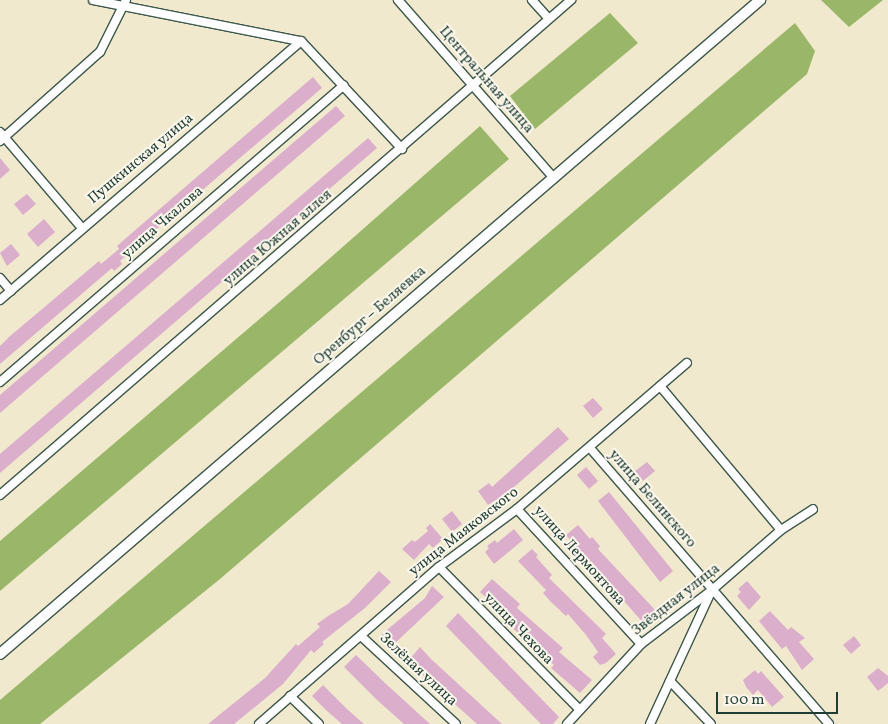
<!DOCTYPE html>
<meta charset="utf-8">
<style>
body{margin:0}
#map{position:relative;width:888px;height:724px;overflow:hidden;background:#f1e9ce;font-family:Vollkorn,serif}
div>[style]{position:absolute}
.forest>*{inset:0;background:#9ab668}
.building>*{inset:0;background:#dbaecc}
.roads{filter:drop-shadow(1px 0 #3e574b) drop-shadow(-1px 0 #3e574b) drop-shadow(0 1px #3e574b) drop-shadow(0 -1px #3e574b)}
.minor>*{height:8px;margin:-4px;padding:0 4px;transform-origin:4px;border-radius:4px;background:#fff}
.major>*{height:10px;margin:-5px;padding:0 5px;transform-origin:5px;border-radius:5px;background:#fff}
span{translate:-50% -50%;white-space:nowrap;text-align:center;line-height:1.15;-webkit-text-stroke:4px #fbf7ec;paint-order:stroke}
.street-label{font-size:15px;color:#1f3d34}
.scale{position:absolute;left:716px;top:692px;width:122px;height:22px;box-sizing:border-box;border:2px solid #1f3d34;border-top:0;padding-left:6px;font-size:15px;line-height:18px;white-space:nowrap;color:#1f3d34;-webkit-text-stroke:4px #fbf7ec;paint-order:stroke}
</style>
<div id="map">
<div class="forest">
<i style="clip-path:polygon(821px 0,883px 0,849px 27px)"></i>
<i style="clip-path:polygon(610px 13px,638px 43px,535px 129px,510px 96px)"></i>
<i style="clip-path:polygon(795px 23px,815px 51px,807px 74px,220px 579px,40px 724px,0 724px,0 700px)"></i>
<i style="clip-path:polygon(480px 126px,509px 159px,0 591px,0 541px,304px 281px)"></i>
</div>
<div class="building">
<i style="clip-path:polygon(313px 77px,322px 88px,138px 245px,120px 261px,122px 264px,114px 271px,112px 268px,0 364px,0 346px,9px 337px,99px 261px,101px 264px,119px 249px,117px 246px,133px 232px)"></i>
<i style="clip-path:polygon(336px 106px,345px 116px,0 413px,0 395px)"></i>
<i style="clip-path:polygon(368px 138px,377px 148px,0 473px,0 454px)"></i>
<i style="clip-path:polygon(0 158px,10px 170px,0 179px)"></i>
<i style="clip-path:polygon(27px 194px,36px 204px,23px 215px,14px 204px)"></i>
<i style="clip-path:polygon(44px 219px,55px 232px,38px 247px,27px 234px)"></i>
<i style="clip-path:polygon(11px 244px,20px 255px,7px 266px,0 253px)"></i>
<i style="clip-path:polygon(593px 398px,603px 409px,593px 418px,583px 406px)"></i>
<i style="clip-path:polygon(558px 427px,569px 439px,507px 493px,488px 505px,478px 491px,489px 483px,492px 487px)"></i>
<i style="clip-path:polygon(647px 462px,655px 471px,643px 481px,635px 471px)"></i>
<i style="clip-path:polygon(586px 467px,598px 481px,589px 489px,577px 475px)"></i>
<i style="clip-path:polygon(609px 492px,673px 571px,660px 582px,598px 501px)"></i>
<i style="clip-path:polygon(452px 511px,462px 524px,452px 532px,442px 519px)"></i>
<i style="clip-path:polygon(430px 524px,443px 539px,433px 548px,429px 544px,414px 560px,402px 549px,412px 540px,415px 542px,428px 531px,426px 528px)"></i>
<i style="clip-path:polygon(578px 525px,590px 539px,592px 537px,600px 546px,598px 549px,658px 613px,645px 625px,566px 535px)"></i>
<i style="clip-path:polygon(514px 529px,523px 540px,494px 564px,485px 552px,489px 548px,487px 546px,495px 540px,497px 543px)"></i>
<i style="clip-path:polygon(532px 549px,538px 555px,536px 557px,552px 575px,549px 578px,606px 634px,602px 638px,616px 654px,606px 663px,600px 665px,593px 657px,598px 652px,586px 635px,568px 614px,566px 616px,551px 602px,543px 593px,546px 590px,518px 561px)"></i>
<i style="clip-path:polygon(379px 571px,391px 582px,365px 608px,322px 642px,324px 644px,314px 653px,311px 650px,283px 684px,234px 724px,208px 724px,265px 678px,296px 644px,298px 646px,320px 627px,317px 624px,328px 616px,348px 604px)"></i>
<i style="clip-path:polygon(492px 579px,520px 604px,517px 608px,563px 648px,559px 652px,592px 680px,580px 693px,551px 668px,554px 665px,508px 624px,511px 621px,480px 592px)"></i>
<i style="clip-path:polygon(747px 581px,761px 597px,749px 610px,737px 596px,741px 592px,738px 589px)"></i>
<i style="clip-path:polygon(432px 586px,444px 597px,392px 646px,381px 635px,425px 598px)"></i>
<i style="clip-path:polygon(770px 611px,788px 630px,791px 627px,805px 638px,799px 642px,814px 659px,802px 670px,786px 646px,782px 649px,759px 621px)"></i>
<i style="clip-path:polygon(458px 613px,559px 717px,553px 724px,541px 724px,536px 719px,446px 626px)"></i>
<i style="clip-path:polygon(854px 636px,861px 645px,851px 654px,843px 645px)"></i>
<i style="clip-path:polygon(420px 647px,431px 659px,502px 724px,477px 724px,425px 677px,409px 660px)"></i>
<i style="clip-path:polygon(356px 655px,385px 683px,430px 724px,404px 724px,376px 699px,344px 667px)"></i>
<i style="clip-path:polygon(878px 668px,888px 676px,888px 683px,878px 691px,867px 677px)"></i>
<i style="clip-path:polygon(755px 670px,758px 674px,761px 671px,784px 697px,772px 707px,758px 690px,753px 695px,746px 687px,743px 680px)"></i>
<i style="clip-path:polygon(323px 685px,347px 709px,364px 724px,342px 724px,327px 711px,312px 696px)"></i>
</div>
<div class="roads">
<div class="minor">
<i style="left:93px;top:0;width:212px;rotate:11.2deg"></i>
<i style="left:301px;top:41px;width:148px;rotate:46.9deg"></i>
<i style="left:398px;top:0;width:237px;rotate:48.8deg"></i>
<i style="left:532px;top:0;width:25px;rotate:48deg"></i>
<i style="left:0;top:132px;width:126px;rotate:49.5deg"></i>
<i style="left:0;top:141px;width:134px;rotate:-41.7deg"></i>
<i style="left:100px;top:52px;width:58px;rotate:-63.4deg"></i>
<i style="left:0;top:278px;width:17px;rotate:50deg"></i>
<i style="left:0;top:300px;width:397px;rotate:-40.7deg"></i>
<i style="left:0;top:382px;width:454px;rotate:-40.8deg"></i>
<i style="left:660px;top:386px;width:188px;rotate:50deg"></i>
<i style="left:590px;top:448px;width:365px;rotate:49.1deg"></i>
<i style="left:0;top:495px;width:756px;rotate:-40.92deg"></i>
<i style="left:517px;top:509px;width:183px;rotate:47.4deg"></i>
<i style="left:439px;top:567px;width:199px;rotate:45.4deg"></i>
<i style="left:361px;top:636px;width:129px;rotate:42.8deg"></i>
<i style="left:670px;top:681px;width:59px;rotate:46.4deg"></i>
<i style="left:290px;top:696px;width:40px;rotate:44deg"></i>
<i style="left:259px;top:724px;width:239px;rotate:-41.1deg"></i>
<i style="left:439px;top:567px;width:97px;rotate:-36.6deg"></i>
<i style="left:517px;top:509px;width:224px;rotate:-40.7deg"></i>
<i style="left:567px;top:724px;width:109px;rotate:-47.2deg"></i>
<i style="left:641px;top:644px;width:89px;rotate:-37.3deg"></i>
<i style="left:712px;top:590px;width:91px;rotate:-41deg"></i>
<i style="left:781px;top:530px;width:38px;rotate:-33deg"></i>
<i style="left:650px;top:724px;width:148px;rotate:-65.2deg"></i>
</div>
<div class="major">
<i style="left:0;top:654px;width:1003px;rotate:-40.71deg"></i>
</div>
</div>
<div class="street-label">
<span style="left:486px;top:80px;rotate:49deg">Центральная улица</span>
<span style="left:141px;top:159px;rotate:-40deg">Пушкинская улица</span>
<span style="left:163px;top:223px;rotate:-41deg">улица Чкалова</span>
<span style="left:278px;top:238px;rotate:-41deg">улица Южная аллея</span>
<span style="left:370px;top:316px;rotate:-41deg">Оренбург – Беляевка</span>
<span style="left:652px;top:499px;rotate:49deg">улица Белинского</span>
<span style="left:464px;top:532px;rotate:-38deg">улица Маяковского</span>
<span style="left:579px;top:556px;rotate:48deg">улица Лермонтова</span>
<span style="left:676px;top:600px;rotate:-38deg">Звёздная улица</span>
<span style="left:518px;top:629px;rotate:46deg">улица Чехова</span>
<span style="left:418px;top:670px;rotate:43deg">Зелёная улица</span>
</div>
<div class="scale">100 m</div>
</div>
